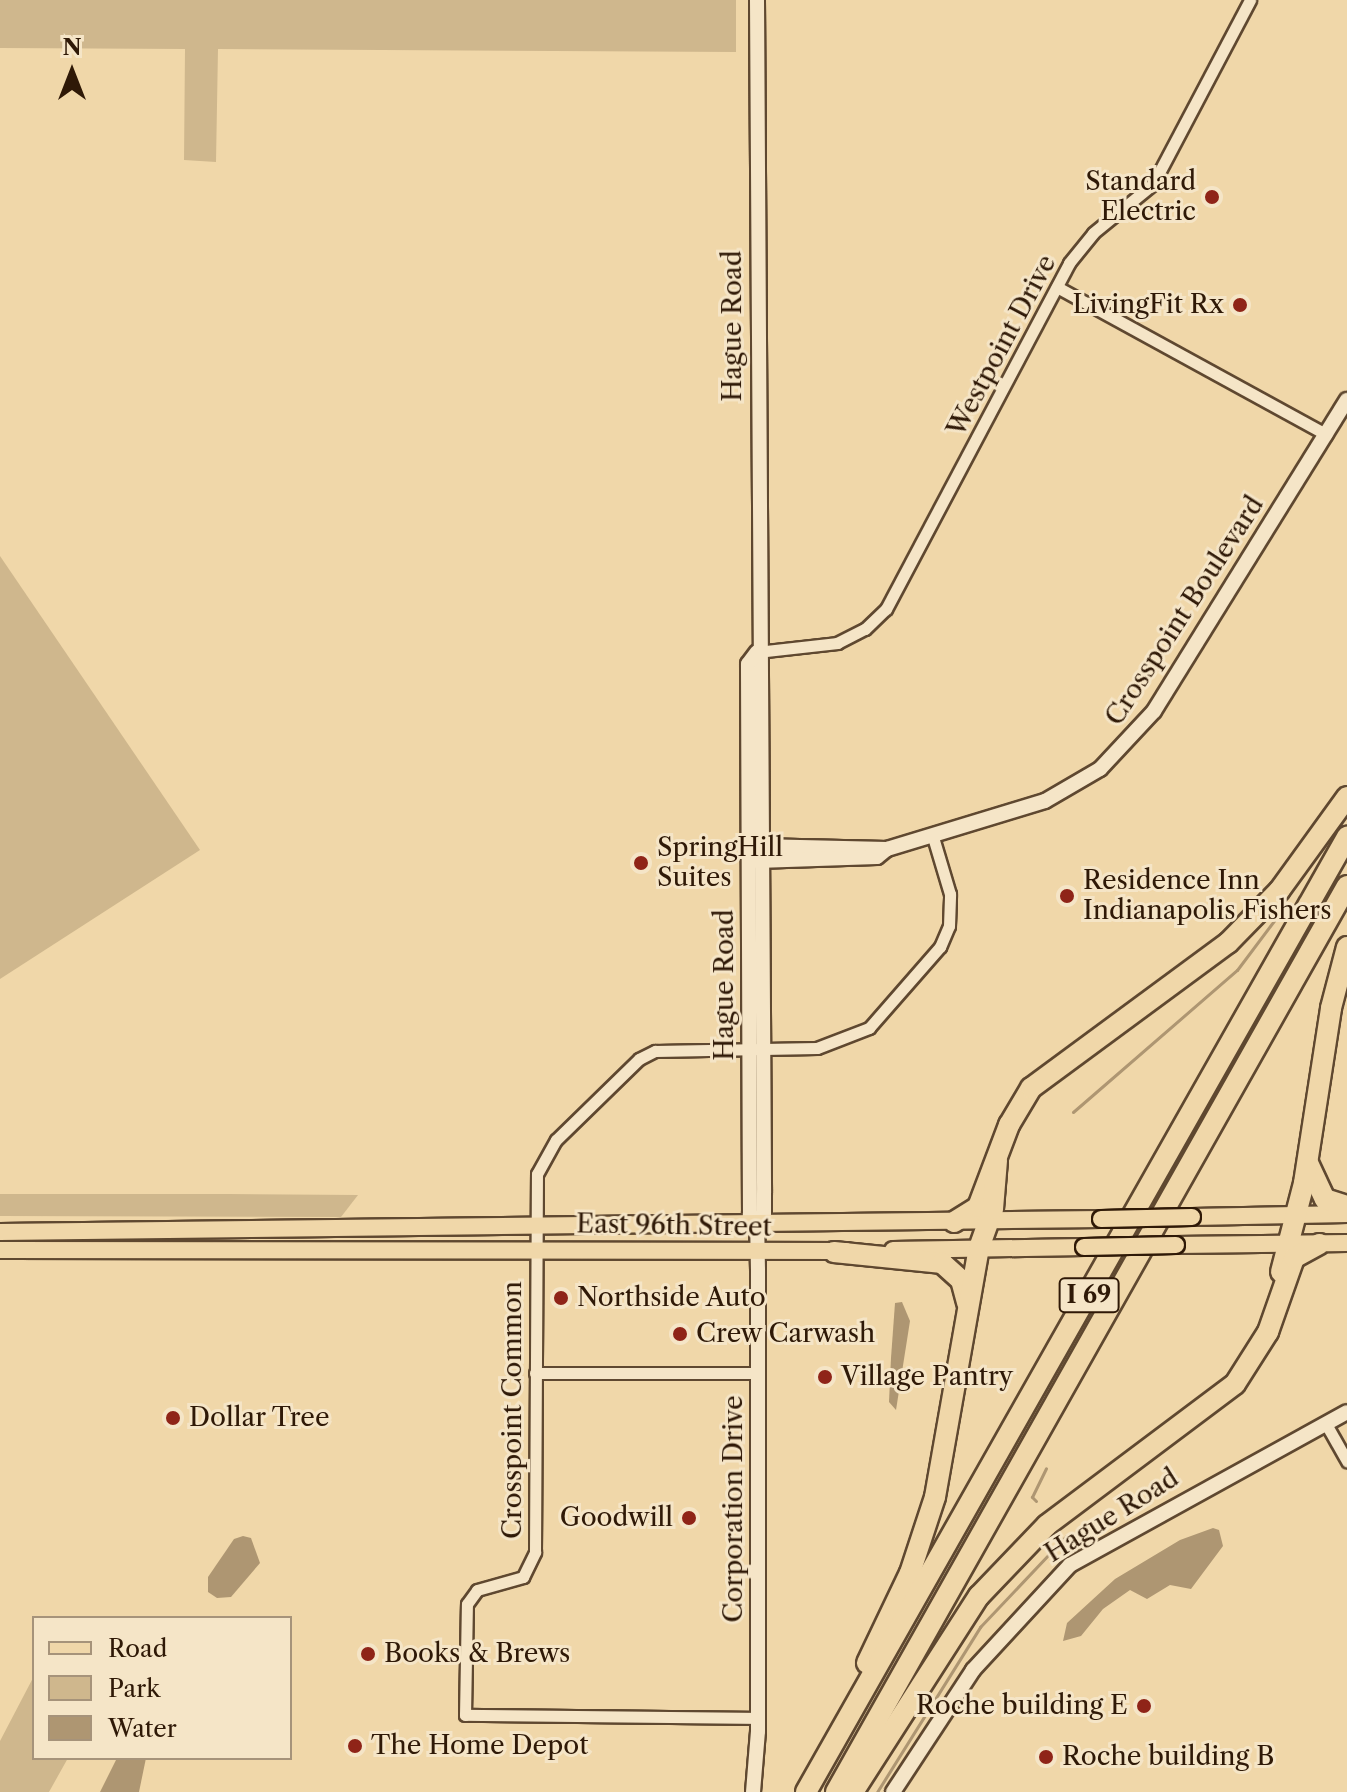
<!DOCTYPE html>
<style>
body{margin:0}
#map{position:relative;width:1347px;height:1792px;overflow:hidden;background:#f0d7a9;font-family:"Libre Caslon Text",serif}
div>[style]{position:absolute}
.green>*{inset:0;background:#cfb78d}
.water>*{inset:0;background:#ae9672}
.stream>*{height:3px;margin:-1.5px;padding:0 1.5px;transform-origin:1.5px;border-radius:1.5px;background:#ae9672}
.roads{filter:drop-shadow(2px 0 #5f4830) drop-shadow(-2px 0 #5f4830) drop-shadow(0 2px #5f4830) drop-shadow(0 -2px #5f4830)}
.street>*{height:11px;margin:-5.5px;padding:0 5.5px;transform-origin:5.5px;border-radius:5.5px;background:#f5e5c7}
.secondary>*{height:14px;margin:-7px;padding:0 7px;transform-origin:7px;border-radius:7px;background:#f5e5c7}
.primary>*{height:16px;margin:-8px;padding:0 8px;transform-origin:8px;border-radius:8px;background:#f0d7a9}
.highway>*{height:20px;margin:-10px;padding:0 10px;transform-origin:10px;border-radius:10px;background:#f0d7a9}
.bridges{filter:drop-shadow(2px 0 #2f1907) drop-shadow(-2px 0 #2f1907) drop-shadow(0 2px #2f1907) drop-shadow(0 -2px #2f1907)}
.primary-bridge>*{height:16px;margin:-8px;padding:0 8px;transform-origin:8px;border-radius:8px;background:#f0d7a9}
.dots>*{width:22px;height:22px;translate:-50% -50%;box-sizing:border-box;border:4px solid #f5e5c7;border-radius:50%}
span{translate:-50% -50%;white-space:nowrap;text-align:center;line-height:1.15;-webkit-text-stroke:6px #f5e5c7;paint-order:stroke}
.shield-label span{padding:2px 6px;background:#f5e5c7;border:2px solid;border-radius:6px;-webkit-text-stroke-width:0}
.shield-label{font-size:24px;color:#2f1907;font-weight:700}
.poi-label{font-size:26px;color:#2f1907}
.right{translate:-100% -50%;text-align:right}
.left{translate:0 -50%;text-align:left}
.street-label{font-size:26px;color:#2f1907}
.legend{position:absolute;left:32px;top:1616px;width:260px;height:144px;box-sizing:border-box;background:#f5e5c7;border:2px solid #a6937a;margin:0;padding:10px 14px;list-style:none;font-size:24px;color:#2f1907}
.legend li{display:flex;align-items:center;gap:16px;height:40px}
.legend b{width:40px;border:2px solid #a6937a}
.north{position:absolute;left:32px;top:32px;width:80px;height:80px;-webkit-text-stroke:6px #f5e5c7;paint-order:stroke;rotate:0deg;font-size:22px;font-weight:700;line-height:32px;text-align:center;color:#2f1907}
.north::after{content:'';display:block;margin:auto;width:28px;height:36px;background:#2f1907;clip-path:polygon(50% 0,100% 100%,50% 72%,0 100%)}
</style>
<div id="map">
<div class="green">
<i style="clip-path:polygon(0 0,736px 0,736px 52px,218px 49px,216px 162px,184px 160px,185px 49px,0 48px)"></i>
<i style="clip-path:polygon(0 556px,200px 850px,0 979px)"></i>
<i style="clip-path:polygon(0 1194px,228px 1194px,358px 1195px,341px 1217px,0 1216px)"></i>
<i style="clip-path:polygon(34px 1676px,34px 1758px,68px 1758px,49px 1792px,0 1792px,0 1741px)"></i>
</div>
<div class="water">
<i style="clip-path:polygon(902px 1302px,910px 1321px,896px 1410px,889px 1402px,891px 1358px,895px 1303px)"></i>
<i style="clip-path:polygon(1213px 1528px,1219px 1530px,1223px 1546px,1191px 1589px,1170px 1585px,1147px 1599px,1130px 1590px,1103px 1609px,1081px 1636px,1063px 1641px,1067px 1623px,1115px 1579px,1180px 1540px)"></i>
<i style="clip-path:polygon(243px 1536px,251px 1538px,260px 1563px,231px 1597px,217px 1598px,208px 1592px,208px 1577px,234px 1539px)"></i>
<i style="clip-path:polygon(117px 1758px,146px 1758px,139px 1792px,100px 1792px)"></i>
</div>
<div class="stream">
<i style="left:1073px;top:1112px;width:217px;rotate:-40.9deg"></i>
<i style="left:1237px;top:970px;width:75px;rotate:-53.1deg"></i>
<i style="left:1036px;top:1501px;width:6px;rotate:-135deg"></i>
<i style="left:1032px;top:1497px;width:32px;rotate:-64deg"></i>
<i style="left:877px;top:1792px;width:195px;rotate:-58deg"></i>
<i style="left:980px;top:1627px;width:125px;rotate:-46.6deg"></i>
</div>
<div class="roads">
<div class="street">
<i style="left:1057px;top:287px;width:307px;rotate:28.7deg"></i>
<i style="left:757px;top:652px;width:81px;rotate:-6.4deg"></i>
<i style="left:837px;top:643px;width:31px;rotate:-27deg"></i>
<i style="left:865px;top:629px;width:29px;rotate:-44deg"></i>
<i style="left:886px;top:609px;width:391px;rotate:-62.1deg"></i>
<i style="left:1069px;top:263px;width:38px;rotate:-51deg"></i>
<i style="left:1093px;top:233px;width:77px;rotate:-39.2deg"></i>
<i style="left:1153px;top:184px;width:208px;rotate:-62.2deg"></i>
<i style="left:535px;top:1373px;width:223px"></i>
<i style="left:1326px;top:1424px;width:43px;rotate:60.4deg"></i>
<i style="left:758px;top:1718px;width:293px;rotate:-179.4deg"></i>
<i style="left:465px;top:1715px;width:111px;rotate:-89deg"></i>
<i style="left:467px;top:1604px;width:17px;rotate:-54deg"></i>
<i style="left:477px;top:1590px;width:48px;rotate:-15.8deg"></i>
<i style="left:523px;top:1577px;width:28px;rotate:-64deg"></i>
<i style="left:535px;top:1552px;width:378px;rotate:-89.7deg"></i>
<i style="left:537px;top:1174px;width:39px;rotate:-61deg"></i>
<i style="left:556px;top:1140px;width:116px;rotate:-44.3deg"></i>
<i style="left:639px;top:1059px;width:18px;rotate:-27deg"></i>
<i style="left:655px;top:1051px;width:162px;rotate:-1.1deg"></i>
<i style="left:817px;top:1048px;width:56px;rotate:-21deg"></i>
<i style="left:869px;top:1028px;width:108px;rotate:-48.8deg"></i>
<i style="left:940px;top:947px;width:23px;rotate:-67deg"></i>
<i style="left:949px;top:926px;width:32px;rotate:-88deg"></i>
<i style="left:950px;top:894px;width:59px;rotate:-106.6deg"></i>
</div>
<div class="secondary">
<i style="left:757px;top:0;width:1193px;rotate:89.66deg"></i>
<i style="left:764px;top:1193px;width:21px;rotate:90deg"></i>
<i style="left:764px;top:1214px;width:9px;rotate:139deg"></i>
<i style="left:757px;top:846px;width:130px;rotate:1.3deg"></i>
<i style="left:757px;top:861px;width:120px;rotate:-1.9deg"></i>
<i style="left:877px;top:857px;width:13px;rotate:-39deg"></i>
<i style="left:887px;top:849px;width:165px;rotate:-16.9deg"></i>
<i style="left:1045px;top:801px;width:64px;rotate:-30.2deg"></i>
<i style="left:1100px;top:769px;width:79px;rotate:-47deg"></i>
<i style="left:1154px;top:711px;width:366px;rotate:-58.2deg"></i>
<i style="left:753px;top:1792px;width:61px;rotate:-85.3deg"></i>
<i style="left:758px;top:1731px;width:461px;rotate:-90deg"></i>
<i style="left:758px;top:1270px;width:50px;rotate:-91.1deg"></i>
<i style="left:757px;top:1220px;width:9px;rotate:-144deg"></i>
<i style="left:750px;top:1215px;width:551px;rotate:-90.21deg"></i>
<i style="left:748px;top:664px;width:15px;rotate:-53deg"></i>
<i style="left:893px;top:1792px;width:146px;rotate:-56.7deg"></i>
<i style="left:973px;top:1670px;width:143px;rotate:-47.3deg"></i>
<i style="left:1070px;top:1565px;width:316px;rotate:-28.9deg"></i>
</div>
<div class="primary">
<i style="left:1192px;top:1217px;width:155px;rotate:-1.1deg"></i>
<i style="left:0;top:1232px;width:1101px;rotate:-0.68deg"></i>
<i style="left:1176px;top:1245px;width:171px;rotate:-0.7deg"></i>
<i style="left:0;top:1250px;width:846px;rotate:0.07deg"></i>
<i style="left:893px;top:1250px;width:191px;rotate:-0.9deg"></i>
</div>
<div class="highway">
<i style="left:1308px;top:1163px;width:40px;rotate:65deg"></i>
<i style="left:1325px;top:1199px;width:23px;rotate:18deg"></i>
<i style="left:954px;top:1222px;width:28px;rotate:-32deg"></i>
<i style="left:978px;top:1207px;width:88px;rotate:-69.3deg"></i>
<i style="left:1009px;top:1125px;width:43px;rotate:-59.3deg"></i>
<i style="left:1031px;top:1088px;width:245px;rotate:-36.4deg"></i>
<i style="left:1228px;top:943px;width:73px;rotate:-45.6deg"></i>
<i style="left:1279px;top:891px;width:116px;rotate:-54.1deg"></i>
<i style="left:834px;top:1252px;width:109px;rotate:5.8deg"></i>
<i style="left:942px;top:1263px;width:25px;rotate:42deg"></i>
<i style="left:961px;top:1280px;width:24px;rotate:75deg"></i>
<i style="left:1281px;top:1272px;width:92px;rotate:-75.5deg"></i>
<i style="left:1304px;top:1183px;width:177px;rotate:-81.2deg"></i>
<i style="left:1331px;top:1008px;width:63px;rotate:-75.3deg"></i>
<i style="left:867px;top:1663px;width:100px;rotate:-64.5deg"></i>
<i style="left:910px;top:1573px;width:80px;rotate:-71.8deg"></i>
<i style="left:935px;top:1497px;width:253px;rotate:-80deg"></i>
<i style="left:979px;top:1248px;width:41px;rotate:-70.3deg"></i>
<i style="left:993px;top:1209px;width:49px;rotate:-85.3deg"></i>
<i style="left:806px;top:1792px;width:1098px;rotate:-60.47deg"></i>
<i style="left:836px;top:1792px;width:1040px;rotate:-60.58deg"></i>
<i style="left:853px;top:1792px;width:233px;rotate:-57.3deg"></i>
<i style="left:979px;top:1596px;width:98px;rotate:-46.2deg"></i>
<i style="left:1047px;top:1525px;width:235px;rotate:-36.9deg"></i>
<i style="left:1235px;top:1384px;width:62px;rotate:-57.6deg"></i>
<i style="left:1268px;top:1332px;width:78px;rotate:-70.6deg"></i>
<i style="left:1294px;top:1258px;width:29px;rotate:-29deg"></i>
</div>
</div>
<div class="bridges">
<div class="primary-bridge">
<i style="left:1101px;top:1219px;width:91px;rotate:-1.3deg"></i>
<i style="left:1084px;top:1247px;width:92px;rotate:-1.2deg"></i>
</div>
</div>
<div class="dots">
<i style="left:1212px;top:197px;background:#8f2418"></i>
<i style="left:1240px;top:305px;background:#8f2418"></i>
<i style="left:641px;top:863px;background:#8f2418"></i>
<i style="left:1067px;top:896px;background:#8f2418"></i>
<i style="left:561px;top:1298px;background:#8f2418"></i>
<i style="left:680px;top:1334px;background:#8f2418"></i>
<i style="left:825px;top:1377px;background:#8f2418"></i>
<i style="left:173px;top:1418px;background:#8f2418"></i>
<i style="left:689px;top:1518px;background:#8f2418"></i>
<i style="left:368px;top:1654px;background:#8f2418"></i>
<i style="left:1144px;top:1706px;background:#8f2418"></i>
<i style="left:355px;top:1746px;background:#8f2418"></i>
<i style="left:1046px;top:1757px;background:#8f2418"></i>
</div>
<div class="shield-label">
<span style="left:1089px;top:1295px">I 69</span>
</div>
<div class="poi-label">
<span class="right" style="left:1196px;top:197px">Standard<br>Electric</span>
<span class="right" style="left:1224px;top:305px">LivingFit Rx</span>
<span class="left" style="left:657px;top:863px">SpringHill<br>Suites</span>
<span class="left" style="left:1083px;top:896px">Residence Inn<br>Indianapolis Fishers</span>
<span class="left" style="left:577px;top:1298px">Northside Auto</span>
<span class="left" style="left:696px;top:1334px">Crew Carwash</span>
<span class="left" style="left:841px;top:1377px">Village Pantry</span>
<span class="left" style="left:189px;top:1418px">Dollar Tree</span>
<span class="right" style="left:673px;top:1518px">Goodwill</span>
<span class="left" style="left:384px;top:1654px">Books &amp; Brews</span>
<span class="right" style="left:1128px;top:1706px">Roche building E</span>
<span class="left" style="left:371px;top:1746px">The Home Depot</span>
<span class="left" style="left:1062px;top:1757px">Roche building B</span>
</div>
<div class="street-label">
<span style="left:733px;top:326px;rotate:-90deg">Hague Road</span>
<span style="left:1002px;top:346px;rotate:-62deg">Westpoint Drive</span>
<span style="left:1185px;top:611px;rotate:-57deg">Crosspoint Boulevard</span>
<span style="left:725px;top:985px;rotate:-90deg">Hague Road</span>
<span style="left:674px;top:1226px;rotate:1deg">East 96th Street</span>
<span style="left:513px;top:1410px;rotate:-90deg">Crosspoint Common</span>
<span style="left:734px;top:1509px;rotate:-90deg">Corporation Drive</span>
<span style="left:1112px;top:1516px;rotate:-32deg">Hague Road</span>
</div>
<ul class="legend">
<li><b style="height:10px;background:#f0d7a9"></b>Road</li>
<li><b style="height:22px;background:#cfb78d"></b>Park</li>
<li><b style="height:22px;background:#ae9672"></b>Water</li>
</ul>
<div class="north">N</div>
</div>
